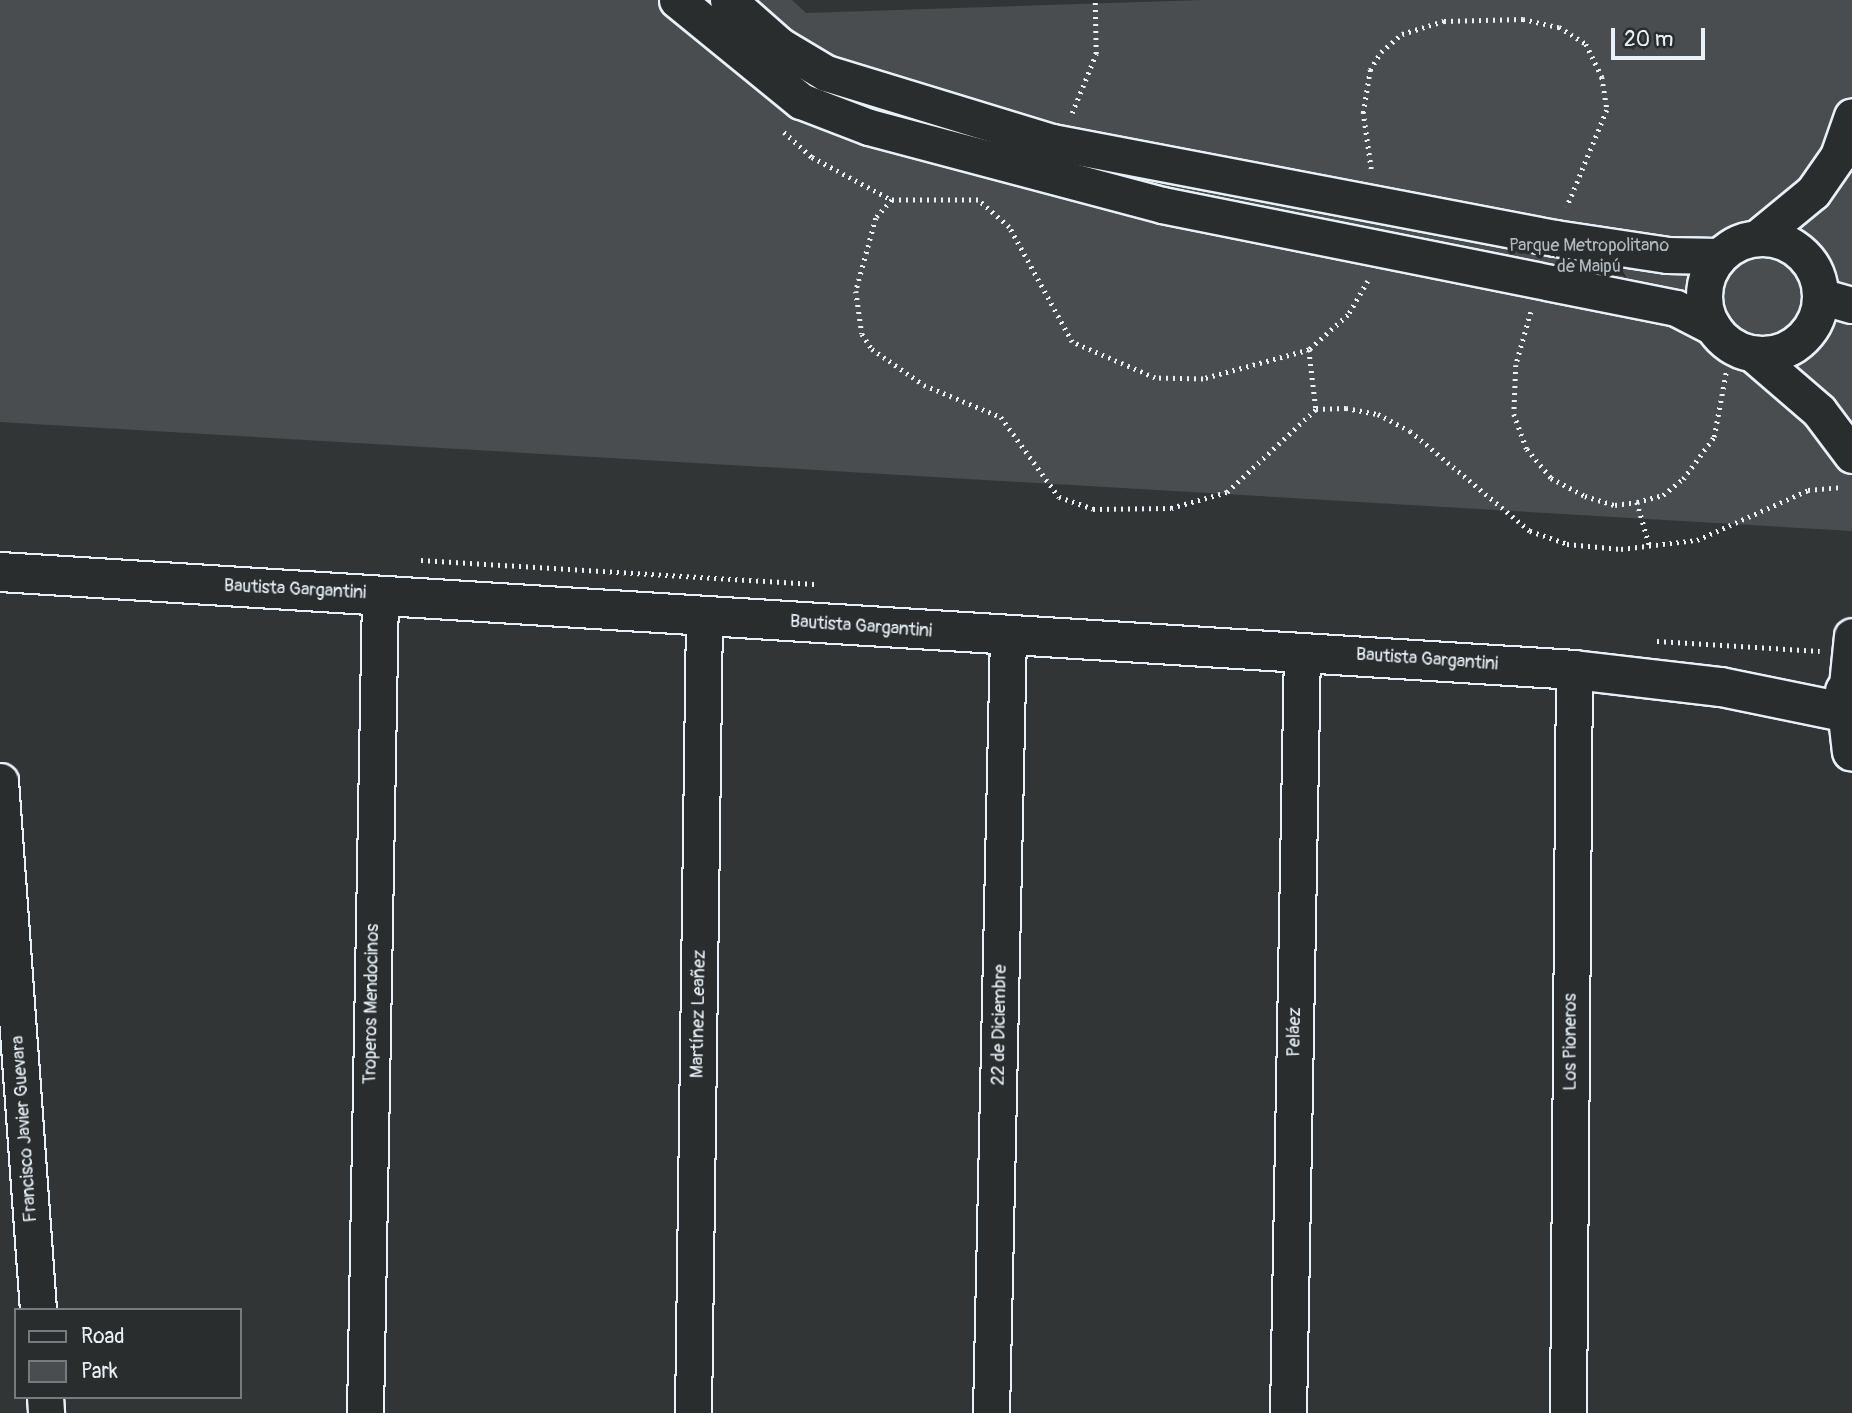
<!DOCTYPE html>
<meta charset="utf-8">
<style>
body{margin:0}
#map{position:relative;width:1852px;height:1413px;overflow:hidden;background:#323536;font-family:Pangolin,sans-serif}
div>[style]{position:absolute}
.green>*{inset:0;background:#494d4f}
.path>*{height:4.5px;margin-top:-2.25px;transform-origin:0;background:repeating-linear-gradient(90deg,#e8f1f8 0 2px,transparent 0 7px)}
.roads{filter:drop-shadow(2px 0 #e8f1f8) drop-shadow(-2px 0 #e8f1f8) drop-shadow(0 2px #e8f1f8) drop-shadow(0 -2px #e8f1f8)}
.street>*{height:35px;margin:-17.5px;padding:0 17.5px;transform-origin:17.5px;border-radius:17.5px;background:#2a2d2e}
.street>.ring{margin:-17.5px;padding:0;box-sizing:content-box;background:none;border:35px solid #2a2d2e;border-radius:50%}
.secondary>*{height:38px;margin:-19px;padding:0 19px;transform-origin:19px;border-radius:19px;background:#2a2d2e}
span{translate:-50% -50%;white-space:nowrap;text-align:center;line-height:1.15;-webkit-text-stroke:7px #2a2d2e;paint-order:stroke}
.park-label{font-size:18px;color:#b0b8bd}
.street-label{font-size:18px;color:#e8f1f8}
.legend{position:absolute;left:14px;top:1308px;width:228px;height:91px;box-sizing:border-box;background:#2a2d2e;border:2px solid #767b7f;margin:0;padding:9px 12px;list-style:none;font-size:21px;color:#e8f1f8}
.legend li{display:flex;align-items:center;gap:14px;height:35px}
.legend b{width:35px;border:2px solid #767b7f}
.scale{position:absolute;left:1611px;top:28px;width:94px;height:32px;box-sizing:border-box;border:4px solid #e8f1f8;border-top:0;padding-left:9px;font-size:21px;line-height:24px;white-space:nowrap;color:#e8f1f8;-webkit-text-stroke:5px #2a2d2e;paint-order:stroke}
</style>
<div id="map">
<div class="green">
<i style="clip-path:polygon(0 0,792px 0,806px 13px,1203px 0,1852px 0,1852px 531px,0 422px)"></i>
</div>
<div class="path">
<i style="left:1072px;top:113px;width:64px;rotate:-67.9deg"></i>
<i style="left:1096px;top:54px;width:54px;rotate:-91.1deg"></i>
<i style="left:784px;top:132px;width:38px;rotate:42deg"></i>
<i style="left:812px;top:157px;width:91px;rotate:28.3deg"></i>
<i style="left:1371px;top:169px;width:57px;rotate:-98.1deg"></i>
<i style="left:1363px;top:113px;width:44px;rotate:-80.8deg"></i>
<i style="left:1370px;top:70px;width:21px;rotate:-59deg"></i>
<i style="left:1381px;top:52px;width:28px;rotate:-41deg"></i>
<i style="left:1402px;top:34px;width:44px;rotate:-17.2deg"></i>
<i style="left:1444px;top:21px;width:79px;rotate:-1.5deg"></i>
<i style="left:1523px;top:19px;width:37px;rotate:13deg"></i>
<i style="left:1559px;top:27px;width:32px;rotate:32deg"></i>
<i style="left:1586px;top:44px;width:37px;rotate:64deg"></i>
<i style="left:1602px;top:77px;width:33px;rotate:81deg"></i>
<i style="left:1607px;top:110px;width:105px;rotate:112.4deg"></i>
<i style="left:1368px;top:281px;width:39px;rotate:120deg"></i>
<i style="left:1348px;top:315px;width:52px;rotate:138.1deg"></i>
<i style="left:1309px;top:350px;width:110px;rotate:164.7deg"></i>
<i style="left:1203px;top:379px;width:48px;rotate:-178.8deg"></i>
<i style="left:1155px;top:378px;width:90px;rotate:-156.6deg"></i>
<i style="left:1072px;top:342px;width:131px;rotate:-118.7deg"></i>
<i style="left:1009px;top:227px;width:41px;rotate:-138.9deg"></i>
<i style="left:978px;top:200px;width:86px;rotate:180deg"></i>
<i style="left:892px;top:200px;width:24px;rotate:132deg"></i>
<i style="left:876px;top:218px;width:76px;rotate:105.3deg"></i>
<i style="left:856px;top:291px;width:43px;rotate:82.1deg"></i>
<i style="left:862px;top:334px;width:18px;rotate:56deg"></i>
<i style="left:872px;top:349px;width:63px;rotate:34.7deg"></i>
<i style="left:924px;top:385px;width:83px;rotate:22.6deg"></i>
<i style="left:1001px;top:417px;width:99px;rotate:54.1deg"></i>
<i style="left:1059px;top:497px;width:36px;rotate:19deg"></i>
<i style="left:1093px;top:509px;width:78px;rotate:-0.7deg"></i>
<i style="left:1171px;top:508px;width:58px;rotate:-15.9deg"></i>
<i style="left:1227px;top:492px;width:122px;rotate:-43deg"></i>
<i style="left:1316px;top:409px;width:30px;rotate:-2deg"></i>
<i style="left:1346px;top:408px;width:33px;rotate:11deg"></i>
<i style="left:1378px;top:414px;width:36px;rotate:28deg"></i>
<i style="left:1410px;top:431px;width:156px;rotate:39.8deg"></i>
<i style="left:1530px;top:531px;width:39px;rotate:19deg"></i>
<i style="left:1567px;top:544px;width:54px;rotate:5.3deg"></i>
<i style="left:1621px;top:549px;width:77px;rotate:-6.8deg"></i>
<i style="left:1697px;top:540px;width:122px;rotate:-24.2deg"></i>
<i style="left:1808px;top:490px;width:33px;rotate:-5deg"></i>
<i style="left:1531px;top:312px;width:55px;rotate:105.8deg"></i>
<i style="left:1516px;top:365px;width:49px;rotate:92.3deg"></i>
<i style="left:1514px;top:414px;width:37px;rotate:70deg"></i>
<i style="left:1527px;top:449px;width:38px;rotate:50deg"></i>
<i style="left:1551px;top:478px;width:38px;rotate:28deg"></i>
<i style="left:1585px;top:496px;width:31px;rotate:17deg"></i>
<i style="left:1615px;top:505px;width:22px;rotate:-8deg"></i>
<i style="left:1637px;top:502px;width:27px;rotate:-15deg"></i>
<i style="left:1663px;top:495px;width:26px;rotate:-39deg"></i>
<i style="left:1683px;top:479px;width:52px;rotate:-53.6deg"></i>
<i style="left:1714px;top:437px;width:66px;rotate:-79.5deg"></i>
<i style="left:1309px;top:350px;width:59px;rotate:83.2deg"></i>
<i style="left:1637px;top:502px;width:47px;rotate:73.9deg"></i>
<i style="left:421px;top:560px;width:394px;rotate:3.5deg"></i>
<i style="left:1657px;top:641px;width:163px;rotate:3.5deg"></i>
</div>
<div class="roads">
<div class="street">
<i style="left:677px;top:0;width:160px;rotate:39.2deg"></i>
<i style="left:801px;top:101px;width:73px;rotate:20.9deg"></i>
<i style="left:869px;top:127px;width:303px;rotate:14.9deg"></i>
<i style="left:1162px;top:205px;width:524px;rotate:11.33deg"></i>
<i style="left:1676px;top:308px;width:42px;rotate:27.2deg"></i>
<i style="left:728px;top:0;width:68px;rotate:41.4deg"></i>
<i style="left:779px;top:45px;width:55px;rotate:30.8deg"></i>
<i style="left:826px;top:73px;width:236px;rotate:17deg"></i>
<i style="left:1052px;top:142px;width:512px;rotate:10.81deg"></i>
<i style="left:1555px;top:238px;width:113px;rotate:8.6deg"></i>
<i style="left:1667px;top:255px;width:52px;rotate:1.1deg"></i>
<i style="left:1757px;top:238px;width:72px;rotate:-39.4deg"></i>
<i style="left:1813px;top:192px;width:44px;rotate:-55.2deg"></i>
<i style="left:1838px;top:156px;width:42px;rotate:-70.7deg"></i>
<i class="ring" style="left:1704px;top:238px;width:81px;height:81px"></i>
<i style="left:1820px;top:296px;width:33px;rotate:16deg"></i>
<i style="left:1753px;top:354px;width:87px;rotate:40.8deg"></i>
<i style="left:1819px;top:411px;width:55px;rotate:53.1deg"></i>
<i style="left:1847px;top:685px;width:49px;rotate:-84.2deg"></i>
<i style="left:0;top:781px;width:530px;rotate:85.89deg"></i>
<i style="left:45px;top:1397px;width:16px;rotate:86deg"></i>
<i style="left:365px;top:1413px;width:818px;rotate:-88.95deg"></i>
<i style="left:693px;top:1413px;width:797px;rotate:-89.21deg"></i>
<i style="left:991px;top:1413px;width:776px;rotate:-88.75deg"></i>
<i style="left:1288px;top:1413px;width:761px;rotate:-88.95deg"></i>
<i style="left:1568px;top:1413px;width:743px;rotate:-89.54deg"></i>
</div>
<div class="secondary">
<i style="left:0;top:572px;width:1577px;rotate:3.56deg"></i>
<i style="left:1574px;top:670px;width:148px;rotate:6.6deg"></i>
<i style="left:1721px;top:687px;width:134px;rotate:11.6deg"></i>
<i style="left:1845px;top:691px;width:61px;rotate:83.5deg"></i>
</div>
</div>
<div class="park-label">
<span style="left:1589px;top:257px">Parque Metropolitano<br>de Maipú</span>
</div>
<div class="street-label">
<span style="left:295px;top:590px;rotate:3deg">Bautista Gargantini</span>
<span style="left:861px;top:627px;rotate:4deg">Bautista Gargantini</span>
<span style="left:1427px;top:660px;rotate:4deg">Bautista Gargantini</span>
<span style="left:372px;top:1004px;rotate:-89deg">Troperos Mendocinos</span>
<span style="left:699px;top:1014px;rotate:-89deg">Martínez Leañez</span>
<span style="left:1000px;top:1025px;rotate:-89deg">22 de Diciembre</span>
<span style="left:1295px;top:1032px;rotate:-89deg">Peláez</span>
<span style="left:1571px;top:1042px;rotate:-90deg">Los Pioneros</span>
<span style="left:25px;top:1129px;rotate:-94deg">Francisco Javier Guevara</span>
</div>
<ul class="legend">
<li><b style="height:9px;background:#2a2d2e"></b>Road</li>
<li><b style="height:19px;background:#494d4f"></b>Park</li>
</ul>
<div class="scale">20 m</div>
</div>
